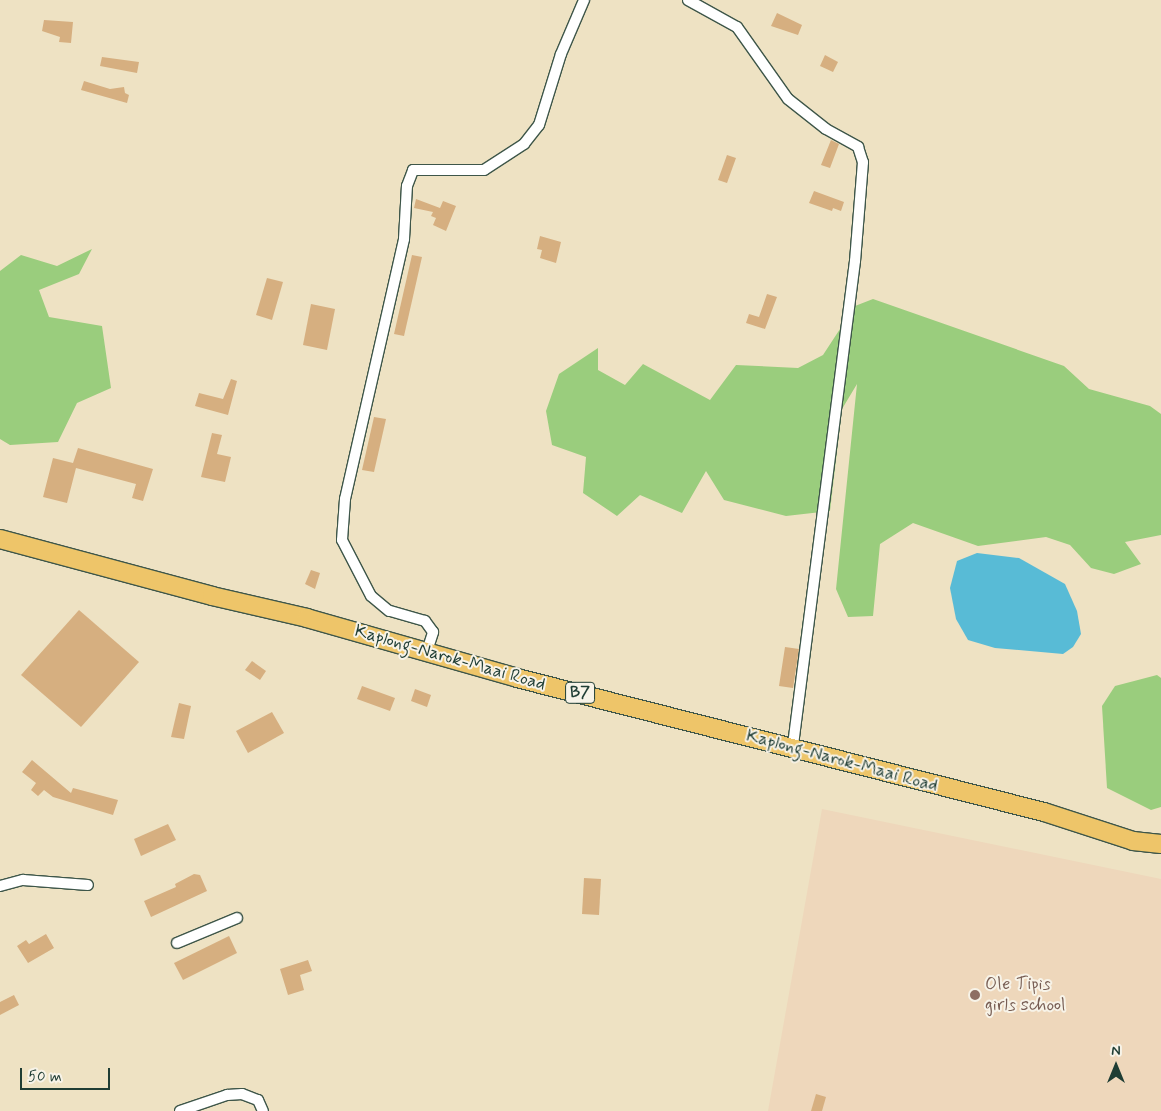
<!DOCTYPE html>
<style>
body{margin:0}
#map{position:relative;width:1161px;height:1111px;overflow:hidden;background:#eee2c3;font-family:Mynerve,sans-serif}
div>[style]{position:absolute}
.built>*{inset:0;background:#eed7bb}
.green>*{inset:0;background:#9acd7d}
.water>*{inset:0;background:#58bbd6}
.building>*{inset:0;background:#d6af80}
.roads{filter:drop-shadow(1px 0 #3e5649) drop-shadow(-1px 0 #3e5649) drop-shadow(0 1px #3e5649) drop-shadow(0 -1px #3e5649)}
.street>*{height:10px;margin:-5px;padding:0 5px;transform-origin:5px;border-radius:5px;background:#fff}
.highway>*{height:18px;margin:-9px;padding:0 9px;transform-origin:9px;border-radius:9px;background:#eec569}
.dots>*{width:14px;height:14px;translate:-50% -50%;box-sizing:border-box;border:2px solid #f7f3e8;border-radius:50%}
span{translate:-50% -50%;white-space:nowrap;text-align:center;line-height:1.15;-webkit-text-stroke:4px #f7f3e8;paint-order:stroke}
.shield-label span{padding:1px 4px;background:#f7f3e8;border:1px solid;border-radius:4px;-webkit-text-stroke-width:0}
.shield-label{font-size:16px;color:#1f3d34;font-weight:700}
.street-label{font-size:18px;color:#1f3d34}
.education-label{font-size:18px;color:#785e54}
.left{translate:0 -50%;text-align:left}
.north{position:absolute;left:1091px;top:1041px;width:50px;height:50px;-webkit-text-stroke:4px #f7f3e8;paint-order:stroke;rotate:0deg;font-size:14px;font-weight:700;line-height:20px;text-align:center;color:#1f3d34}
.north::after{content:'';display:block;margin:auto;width:18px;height:22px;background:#1f3d34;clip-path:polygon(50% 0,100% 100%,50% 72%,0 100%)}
.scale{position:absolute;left:20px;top:1068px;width:90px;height:22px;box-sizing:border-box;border:2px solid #1f3d34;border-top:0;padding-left:6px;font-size:15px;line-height:18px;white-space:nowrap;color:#1f3d34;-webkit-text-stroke:4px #f7f3e8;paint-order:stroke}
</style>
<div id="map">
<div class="built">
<i style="clip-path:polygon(822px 809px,1161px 879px,1161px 1111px,768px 1111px)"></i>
</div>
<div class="green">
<i style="clip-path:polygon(92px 249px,79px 274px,39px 290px,49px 317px,102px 326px,111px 388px,77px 403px,58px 442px,10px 445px,0 439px,0 271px,21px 255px,57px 266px)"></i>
<i style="clip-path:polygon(873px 299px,1064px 366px,1089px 389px,1150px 406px,1161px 414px,1161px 535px,1125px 542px,1141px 564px,1114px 574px,1091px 568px,1070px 545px,1046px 537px,978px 546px,913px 523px,880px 544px,873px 616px,848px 617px,836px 589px,857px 384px,842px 409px,830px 511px,786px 516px,724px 500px,706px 471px,682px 513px,640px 495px,617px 516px,583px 493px,586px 457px,552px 445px,546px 411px,559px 374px,598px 348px,598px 370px,625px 385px,643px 364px,710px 400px,736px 365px,798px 368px,823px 355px,855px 306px)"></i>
<i style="clip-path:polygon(1157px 675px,1161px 678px,1161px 807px,1151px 810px,1107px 788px,1102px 706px,1115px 686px)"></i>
</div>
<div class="water">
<i style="clip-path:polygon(977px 553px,1019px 558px,1065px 584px,1077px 611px,1081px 634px,1073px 647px,1063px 654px,995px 648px,968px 640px,956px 619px,950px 588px,957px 561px)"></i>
</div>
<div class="building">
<i style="clip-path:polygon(777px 13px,802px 25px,798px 35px,771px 26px)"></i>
<i style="clip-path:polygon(44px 20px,73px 22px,71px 43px,59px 42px,60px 37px,42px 31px)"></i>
<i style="clip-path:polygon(825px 55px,838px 62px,833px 72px,820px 66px)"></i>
<i style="clip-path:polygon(102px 57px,139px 62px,137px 73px,100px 66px)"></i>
<i style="clip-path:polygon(84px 81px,110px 89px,124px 87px,125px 93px,129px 95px,127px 103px,81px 90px)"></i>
<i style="clip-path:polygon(831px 140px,839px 144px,830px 168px,821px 165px)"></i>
<i style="clip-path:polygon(727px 155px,736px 158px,727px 183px,718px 180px)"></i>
<i style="clip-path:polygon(814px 191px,844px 202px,841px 211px,833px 208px,832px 211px,809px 203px)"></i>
<i style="clip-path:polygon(416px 199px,440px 208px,443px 201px,456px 206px,446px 231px,433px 225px,436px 218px,431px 216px,433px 212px,414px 208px)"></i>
<i style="clip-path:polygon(540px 236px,561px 242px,556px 263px,540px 258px,542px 250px,537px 249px)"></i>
<i style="clip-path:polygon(412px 255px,422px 257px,404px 336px,394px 334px)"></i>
<i style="clip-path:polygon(267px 278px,283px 282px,272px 320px,256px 315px)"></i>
<i style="clip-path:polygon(767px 294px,777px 297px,765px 329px,746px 323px,749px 314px,759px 317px)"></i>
<i style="clip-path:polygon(311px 304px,335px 309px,327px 350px,303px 345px)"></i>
<i style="clip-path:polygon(231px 379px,237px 381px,228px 415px,195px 406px,199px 393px,223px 399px)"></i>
<i style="clip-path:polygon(374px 417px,386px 419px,374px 472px,362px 470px)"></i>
<i style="clip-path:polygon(212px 433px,222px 435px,217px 454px,231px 457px,225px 482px,201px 477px)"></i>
<i style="clip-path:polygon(78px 448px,153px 469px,143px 501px,132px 498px,136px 484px,76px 468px,67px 503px,43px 497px,53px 458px,73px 463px)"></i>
<i style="clip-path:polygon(311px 570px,320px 573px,315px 589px,305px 584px)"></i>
<i style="clip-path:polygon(79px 610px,139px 662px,81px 727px,21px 675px)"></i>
<i style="clip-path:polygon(785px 647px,799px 649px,793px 688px,779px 686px)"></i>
<i style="clip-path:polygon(252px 661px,266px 671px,260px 680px,245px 670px)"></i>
<i style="clip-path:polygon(362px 686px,395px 698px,390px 711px,357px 699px)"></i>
<i style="clip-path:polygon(415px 689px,431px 695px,427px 707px,411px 701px)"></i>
<i style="clip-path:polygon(179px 703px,191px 706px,184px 739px,171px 737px)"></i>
<i style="clip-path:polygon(272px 712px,284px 733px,248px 753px,236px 731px)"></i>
<i style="clip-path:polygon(32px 760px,71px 793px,73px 788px,118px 800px,113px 815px,53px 797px,44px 790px,38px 796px,31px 790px,36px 783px,22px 772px)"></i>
<i style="clip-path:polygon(168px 824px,176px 840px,141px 856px,134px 839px)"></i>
<i style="clip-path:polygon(194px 874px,200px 875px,207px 891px,151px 917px,144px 901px,176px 887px,175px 884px)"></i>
<i style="clip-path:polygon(584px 878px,601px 879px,599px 915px,582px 914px)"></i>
<i style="clip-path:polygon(46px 934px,54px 948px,28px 963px,17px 946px,26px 940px,29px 944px)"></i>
<i style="clip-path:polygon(229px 936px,237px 953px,183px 980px,174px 963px)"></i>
<i style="clip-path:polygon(308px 960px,312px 971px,300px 975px,304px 990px,288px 995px,280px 969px)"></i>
<i style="clip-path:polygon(14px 995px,19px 1005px,0 1015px,0 1002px)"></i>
<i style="clip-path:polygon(816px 1094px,826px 1097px,822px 1111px,811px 1111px)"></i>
</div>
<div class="roads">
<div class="street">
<i style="left:688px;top:0;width:56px;rotate:28.9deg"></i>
<i style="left:737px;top:27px;width:88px;rotate:54.7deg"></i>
<i style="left:788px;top:99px;width:48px;rotate:38.3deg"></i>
<i style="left:826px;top:129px;width:37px;rotate:29deg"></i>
<i style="left:858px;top:147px;width:16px;rotate:72deg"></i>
<i style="left:863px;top:162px;width:99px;rotate:94.6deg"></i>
<i style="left:855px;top:261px;width:491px;rotate:97.3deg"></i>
<i style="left:427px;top:651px;width:20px;rotate:-72deg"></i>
<i style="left:433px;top:632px;width:14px;rotate:-126deg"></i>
<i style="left:425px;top:621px;width:37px;rotate:-164deg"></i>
<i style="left:389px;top:611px;width:23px;rotate:-140deg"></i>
<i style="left:371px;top:596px;width:63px;rotate:-117.4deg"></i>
<i style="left:342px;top:540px;width:41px;rotate:-85.8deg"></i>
<i style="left:345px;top:499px;width:267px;rotate:-77.2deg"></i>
<i style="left:404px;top:239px;width:53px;rotate:-86.8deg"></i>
<i style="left:407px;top:186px;width:17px;rotate:-69deg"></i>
<i style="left:413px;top:170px;width:71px"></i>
<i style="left:484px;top:170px;width:48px;rotate:-33deg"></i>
<i style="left:524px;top:144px;width:24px;rotate:-52deg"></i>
<i style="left:539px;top:125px;width:74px;rotate:-72.8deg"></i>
<i style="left:561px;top:54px;width:59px;rotate:-66.9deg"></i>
<i style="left:0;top:886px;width:24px;rotate:-15deg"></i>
<i style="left:23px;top:880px;width:65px;rotate:4.4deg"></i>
<i style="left:177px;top:943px;width:65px;rotate:-22.6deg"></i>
<i style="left:180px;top:1111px;width:50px;rotate:-18.8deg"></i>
<i style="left:227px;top:1095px;width:15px;rotate:-4deg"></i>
<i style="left:242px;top:1094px;width:17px;rotate:21deg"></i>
<i style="left:258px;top:1100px;width:12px;rotate:66deg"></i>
</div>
<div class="highway">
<i style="left:0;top:539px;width:220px;rotate:15deg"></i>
<i style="left:212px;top:596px;width:98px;rotate:13deg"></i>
<i style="left:307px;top:618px;width:218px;rotate:15.9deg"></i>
<i style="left:517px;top:678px;width:544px;rotate:14.27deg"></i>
<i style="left:1044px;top:812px;width:94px;rotate:18deg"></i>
<i style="left:1133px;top:841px;width:28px;rotate:6deg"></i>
</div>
</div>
<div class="dots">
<i style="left:975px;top:995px;background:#8d6e63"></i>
</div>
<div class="shield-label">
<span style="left:580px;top:693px">B7</span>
</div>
<div class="street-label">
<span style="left:450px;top:658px;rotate:16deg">Kaplong-Narok-Maai Road</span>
<span style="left:842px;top:761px;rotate:15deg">Kaplong-Narok-Maai Road</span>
</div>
<div class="education-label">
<span class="left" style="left:985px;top:995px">Ole Tipis<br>girls school</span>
</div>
<div class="north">N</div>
<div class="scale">50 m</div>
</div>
